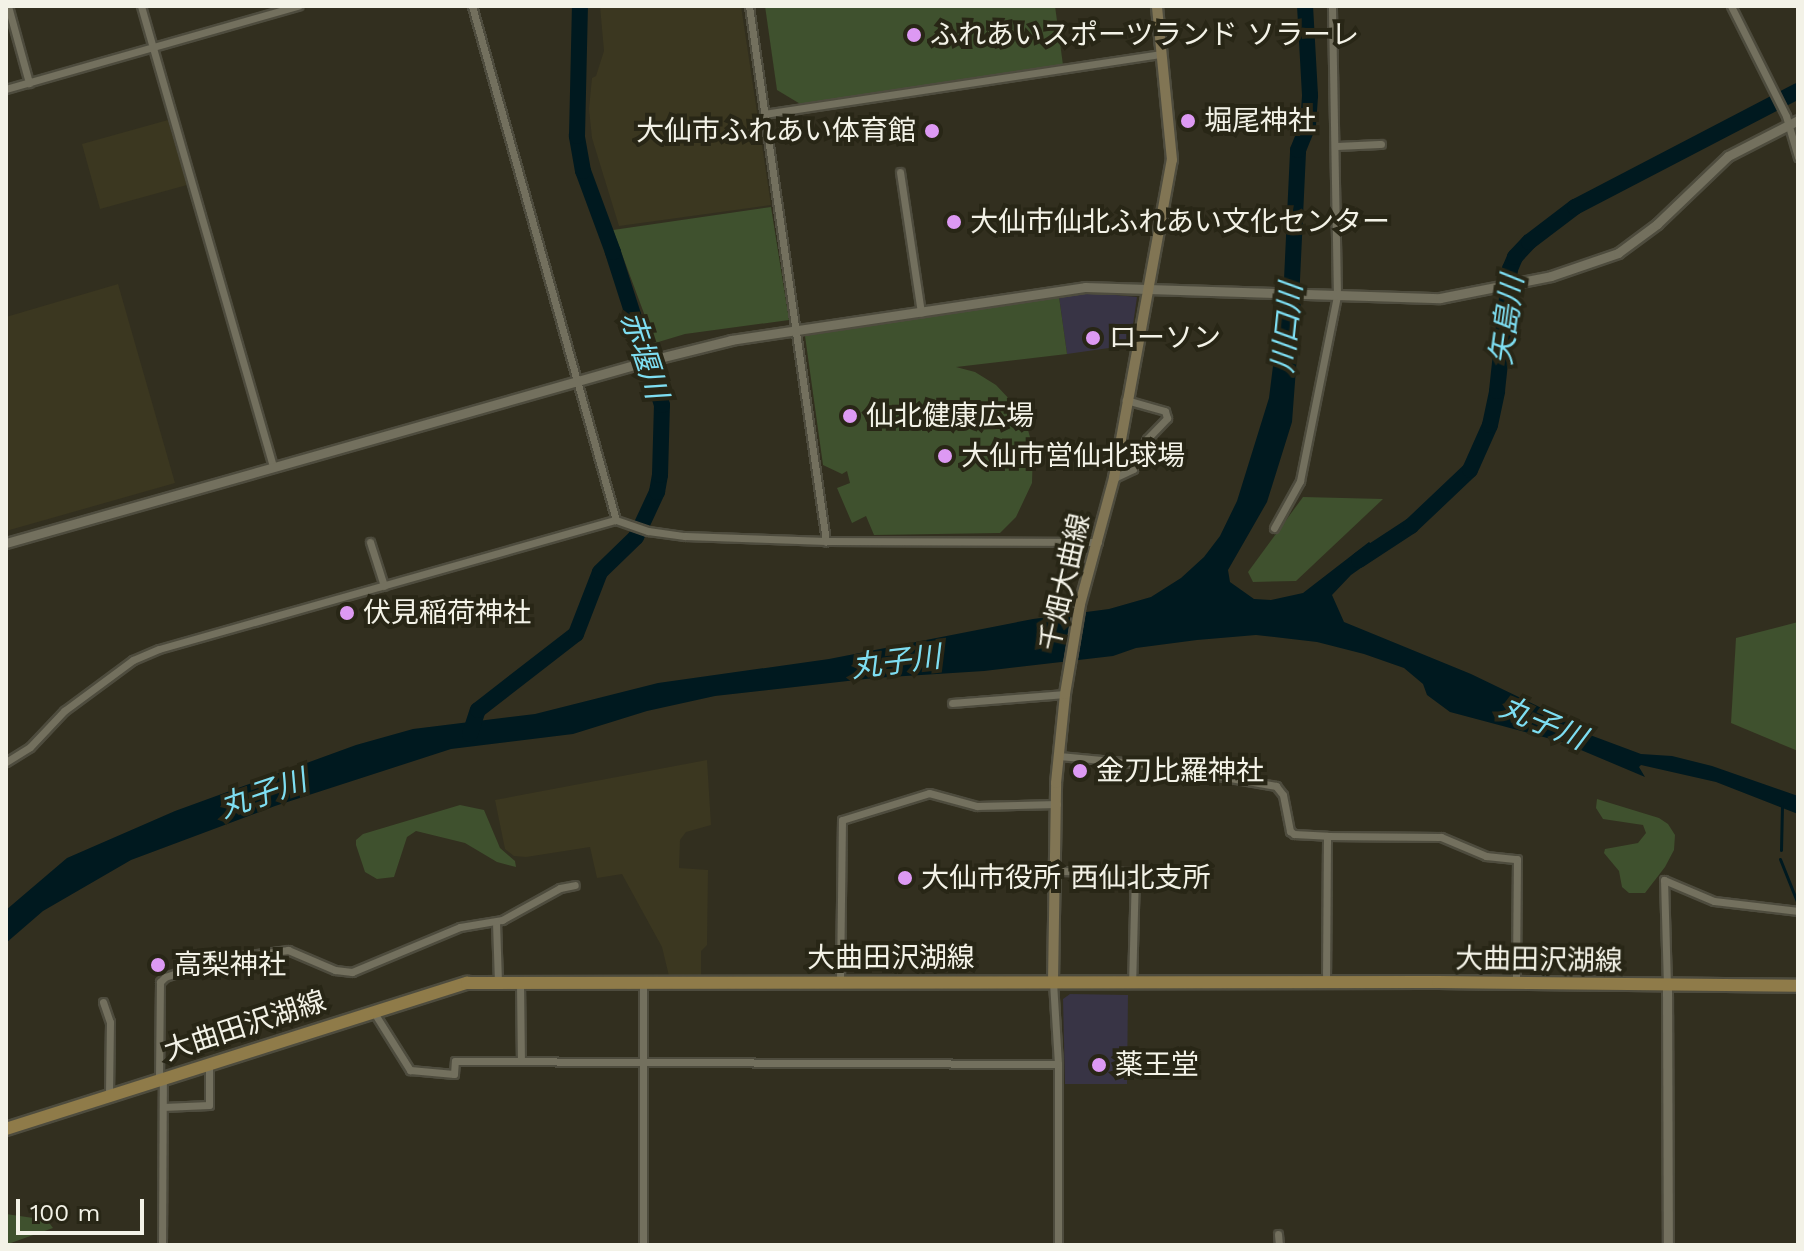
<!DOCTYPE html>
<meta charset="utf-8">
<style>
body{margin:0}
#map{position:relative;width:1804px;height:1251px;overflow:hidden;background:#322f1f;font-family:"Work Sans","Noto Sans JP",sans-serif}
div>[style]{position:absolute}
.commercial>*{inset:0;background:#383445}
.built>*{inset:0;background:#3b3720}
.green>*{inset:0;background:#3f512e}
.water>*{inset:0;background:#00191f}
.stream>*{height:3px;margin:-1.5px;padding:0 1.5px;transform-origin:1.5px;border-radius:1.5px;background:#00191f}
.river>*{height:16px;margin:-8px;padding:0 8px;transform-origin:8px;border-radius:8px;background:#00191f}
.roads{filter:drop-shadow(2px 0 #4e4c3e) drop-shadow(-2px 0 #4e4c3e) drop-shadow(0 2px #4e4c3e) drop-shadow(0 -2px #4e4c3e)}
.minor>*{height:7px;margin:-3.5px;padding:0 3.5px;transform-origin:3.5px;border-radius:3.5px;background:#73705e}
.tertiary>*{height:9px;margin:-4.5px;padding:0 4.5px;transform-origin:4.5px;border-radius:4.5px;background:#73705e}
.secondary>*{height:10px;margin:-5px;padding:0 5px;transform-origin:5px;border-radius:5px;background:#817554}
.primary>*{height:12px;margin:-6px;padding:0 6px;transform-origin:6px;border-radius:6px;background:#8f7b49}
.dots>*{width:22px;height:22px;translate:-50% -50%;box-sizing:border-box;border:4px solid #282616;border-radius:50%}
span{translate:-50% -50%;white-space:nowrap;text-align:center;line-height:1.15;-webkit-text-stroke:8px #282616;paint-order:stroke}
.poi-label{font-size:28px;color:#f3f2e7}
.left{translate:0 -50%;text-align:left}
.right{translate:-100% -50%;text-align:right}
.street-label{font-size:28px;color:#f3f2e7}
.water-label{font-size:30px;color:#7edef2;font-style:italic}
.frame{position:absolute;inset:0;border:8px solid #f3f2e7;pointer-events:none}
.scale{position:absolute;left:16px;top:1199px;width:128px;height:36px;box-sizing:border-box;border:4px solid #f3f2e7;border-top:0;padding-left:10px;font-size:24px;line-height:28px;white-space:nowrap;color:#f3f2e7;-webkit-text-stroke:6px #282616;paint-order:stroke}
</style>
<div id="map">
<div class="commercial">
<i style="clip-path:polygon(1084px 292px,1137px 297px,1130px 345px,1067px 354px,1059px 297px)"></i>
<i style="clip-path:polygon(1070px 994px,1128px 995px,1127px 1084px,1065px 1084px,1063px 999px)"></i>
</div>
<div class="built">
<i style="clip-path:polygon(600px 6px,741px 6px,771px 205px,619px 226px,592px 138px,589px 109px,592px 78px,596px 76px,604px 51px)"></i>
<i style="clip-path:polygon(168px 120px,187px 185px,100px 209px,82px 144px)"></i>
<i style="clip-path:polygon(118px 284px,175px 483px,6px 531px,6px 317px)"></i>
<i style="clip-path:polygon(707px 760px,711px 825px,686px 832px,680px 840px,679px 868px,708px 870px,707px 945px,701px 951px,701px 977px,669px 976px,662px 947px,622px 874px,597px 878px,590px 847px,526px 857px,514px 856px,505px 849px,495px 800px)"></i>
</div>
<div class="green">
<i style="clip-path:polygon(765px 6px,1055px 6px,1063px 65px,802px 105px,777px 90px)"></i>
<i style="clip-path:polygon(771px 207px,789px 320px,685px 334px,655px 343px,613px 230px)"></i>
<i style="clip-path:polygon(1059px 297px,1067px 354px,956px 367px,975px 372px,996px 385px,1013px 403px,1028px 430px,1033px 448px,1032px 483px,1016px 517px,1000px 533px,874px 535px,866px 516px,852px 523px,837px 488px,850px 483px,847px 471px,842px 474px,823px 465px,805px 336px)"></i>
<i style="clip-path:polygon(1303px 497px,1383px 499px,1296px 581px,1253px 582px,1248px 572px)"></i>
<i style="clip-path:polygon(1798px 622px,1798px 751px,1731px 723px,1736px 638px)"></i>
<i style="clip-path:polygon(1597px 799px,1659px 818px,1668px 824px,1675px 835px,1674px 850px,1665px 867px,1645px 893px,1629px 893px,1622px 887px,1619px 871px,1604px 853px,1605px 849px,1638px 843px,1646px 833px,1643px 825px,1603px 819px,1596px 808px)"></i>
<i style="clip-path:polygon(460px 805px,484px 810px,500px 848px,515px 861px,516px 867px,497px 862px,465px 843px,416px 831px,407px 837px,394px 877px,377px 879px,365px 872px,356px 845px,356px 840px,363px 834px)"></i>
<i style="clip-path:polygon(6px 1214px,47px 1220px,53px 1228px,8px 1244px)"></i>
</div>
<div class="water">
<i style="clip-path:polygon(1281px 302px,1301px 302px,1292px 422px,1267px 502px,1228px 570px,1230px 582px,1254px 599px,1271px 600px,1303px 593px,1369px 542px,1382px 553px,1351px 575px,1332px 595px,1344px 622px,1471px 674px,1554px 714px,1582px 732px,1641px 754px,1672px 756px,1712px 766px,1798px 796px,1798px 814px,1716px 782px,1641px 765px,1639px 767px,1645px 777px,1562px 742px,1450px 712px,1427px 695px,1423px 684px,1404px 668px,1364px 654px,1317px 642px,1256px 635px,1197px 640px,1136px 648px,1113px 656px,984px 671px,874px 678px,715px 696px,647px 711px,573px 734px,451px 749px,275px 806px,131px 860px,43px 911px,6px 943px,6px 910px,67px 858px,175px 811px,356px 745px,413px 729px,535px 714px,658px 683px,829px 659px,1033px 619px,1109px 609px,1151px 597px,1181px 578px,1204px 557px,1220px 536px,1237px 501px,1269px 398px)"></i>
</div>
<div class="stream">
<i style="left:1781px;top:850px;width:44px;rotate:-88.7deg"></i>
<i style="left:1780px;top:859px;width:48px;rotate:68.2deg"></i>
</div>
<div class="river">
<i style="left:1290px;top:322px;width:172px;rotate:-87.3deg"></i>
<i style="left:1298px;top:150px;width:27px;rotate:-68deg"></i>
<i style="left:1308px;top:125px;width:30px;rotate:-86deg"></i>
<i style="left:1310px;top:95px;width:89px;rotate:-93.2deg"></i>
<i style="left:1359px;top:560px;width:62px;rotate:-33.2deg"></i>
<i style="left:1411px;top:526px;width:81px;rotate:-43.5deg"></i>
<i style="left:1470px;top:470px;width:49px;rotate:-66deg"></i>
<i style="left:1490px;top:425px;width:35px;rotate:-78deg"></i>
<i style="left:1497px;top:391px;width:123px;rotate:-83.9deg"></i>
<i style="left:1510px;top:269px;width:13px;rotate:-67deg"></i>
<i style="left:1515px;top:257px;width:21px;rotate:-47deg"></i>
<i style="left:1529px;top:242px;width:58px;rotate:-37.3deg"></i>
<i style="left:1575px;top:207px;width:251px;rotate:-27.5deg"></i>
<i style="left:470px;top:734px;width:25px;rotate:-72deg"></i>
<i style="left:478px;top:710px;width:124px;rotate:-37.8deg"></i>
<i style="left:576px;top:634px;width:66px;rotate:-68.8deg"></i>
<i style="left:600px;top:572px;width:50px;rotate:-44.2deg"></i>
<i style="left:636px;top:537px;width:50px;rotate:-65deg"></i>
<i style="left:657px;top:492px;width:17px;rotate:-80deg"></i>
<i style="left:660px;top:475px;width:70px;rotate:-88.4deg"></i>
<i style="left:662px;top:405px;width:161px;rotate:-107.8deg"></i>
<i style="left:613px;top:252px;width:86px;rotate:-110.3deg"></i>
<i style="left:583px;top:171px;width:36px;rotate:-100deg"></i>
<i style="left:577px;top:136px;width:130px;rotate:-88.7deg"></i>
</div>
<div class="roads">
<div class="minor">
<i style="left:8px;top:6px;width:80px;rotate:74.7deg"></i>
<i style="left:141px;top:6px;width:480px;rotate:74deg"></i>
<i style="left:472px;top:6px;width:534px;rotate:74.35deg"></i>
<i style="left:749px;top:6px;width:541px;rotate:81.81deg"></i>
<i style="left:1731px;top:6px;width:123px;rotate:63.4deg"></i>
<i style="left:1786px;top:116px;width:43px;rotate:73.7deg"></i>
<i style="left:6px;top:89px;width:304px;rotate:-15.9deg"></i>
<i style="left:764px;top:114px;width:402px;rotate:-8.6deg"></i>
<i style="left:1335px;top:146px;width:46px;rotate:-2.5deg"></i>
<i style="left:900px;top:172px;width:142px;rotate:81.5deg"></i>
<i style="left:1114px;top:478px;width:21px;rotate:-25deg"></i>
<i style="left:1133px;top:469px;width:33px;rotate:-65deg"></i>
<i style="left:1147px;top:439px;width:29px;rotate:-46deg"></i>
<i style="left:1167px;top:418px;width:7px;rotate:-106deg"></i>
<i style="left:1165px;top:411px;width:41px;rotate:-164.2deg"></i>
<i style="left:1274px;top:528px;width:54px;rotate:-61deg"></i>
<i style="left:1300px;top:481px;width:189px;rotate:-78.7deg"></i>
<i style="left:1337px;top:296px;width:290px;rotate:-91deg"></i>
<i style="left:370px;top:542px;width:46px;rotate:72.3deg"></i>
<i style="left:952px;top:703px;width:113px;rotate:-4.6deg"></i>
<i style="left:1059px;top:756px;width:96px;rotate:5.4deg"></i>
<i style="left:1155px;top:765px;width:123px;rotate:9.8deg"></i>
<i style="left:1276px;top:786px;width:11px;rotate:52deg"></i>
<i style="left:1283px;top:795px;width:37px;rotate:79deg"></i>
<i style="left:1290px;top:831px;width:5px;rotate:37deg"></i>
<i style="left:1294px;top:834px;width:33px;rotate:3deg"></i>
<i style="left:6px;top:762px;width:28px;rotate:-32deg"></i>
<i style="left:30px;top:747px;width:50px;rotate:-46.6deg"></i>
<i style="left:64px;top:711px;width:86px;rotate:-36.5deg"></i>
<i style="left:133px;top:660px;width:28px;rotate:-23deg"></i>
<i style="left:159px;top:649px;width:475px;rotate:-15.8deg"></i>
<i style="left:616px;top:520px;width:34px;rotate:19deg"></i>
<i style="left:648px;top:531px;width:37px;rotate:8deg"></i>
<i style="left:685px;top:536px;width:141px;rotate:2deg"></i>
<i style="left:826px;top:541px;width:272px;rotate:0.2deg"></i>
<i style="left:1056px;top:871px;width:79px;rotate:0.7deg"></i>
<i style="left:1135px;top:872px;width:111px;rotate:91.5deg"></i>
<i style="left:496px;top:922px;width:61px;rotate:88.1deg"></i>
<i style="left:840px;top:982px;width:162px;rotate:-89.3deg"></i>
<i style="left:842px;top:820px;width:91px;rotate:-17.2deg"></i>
<i style="left:929px;top:793px;width:50px;rotate:15.2deg"></i>
<i style="left:977px;top:806px;width:80px;rotate:-1.4deg"></i>
<i style="left:1053px;top:982px;width:82px;rotate:86.5deg"></i>
<i style="left:1058px;top:1064px;width:181px;rotate:90deg"></i>
<i style="left:520px;top:983px;width:78px;rotate:89.3deg"></i>
<i style="left:643px;top:983px;width:262px;rotate:90deg"></i>
<i style="left:1326px;top:983px;width:147px;rotate:-89.6deg"></i>
<i style="left:1327px;top:836px;width:114px;rotate:0.5deg"></i>
<i style="left:1441px;top:837px;width:49px;rotate:22.9deg"></i>
<i style="left:1486px;top:856px;width:31px;rotate:6deg"></i>
<i style="left:1517px;top:859px;width:125px;rotate:90.5deg"></i>
<i style="left:1667px;top:986px;width:106px;rotate:-91.6deg"></i>
<i style="left:1664px;top:880px;width:54px;rotate:22.8deg"></i>
<i style="left:1714px;top:901px;width:85px;rotate:6.8deg"></i>
<i style="left:103px;top:1002px;width:21px;rotate:71deg"></i>
<i style="left:110px;top:1022px;width:73px;rotate:90.8deg"></i>
<i style="left:373px;top:1011px;width:70px;rotate:57.9deg"></i>
<i style="left:410px;top:1070px;width:44px;rotate:5.2deg"></i>
<i style="left:454px;top:1074px;width:13px;rotate:-86deg"></i>
<i style="left:455px;top:1061px;width:603px;rotate:0.29deg"></i>
<i style="left:159px;top:1078px;width:96px;rotate:-89.4deg"></i>
<i style="left:160px;top:982px;width:7px;rotate:-45deg"></i>
<i style="left:165px;top:977px;width:56px;rotate:-18.8deg"></i>
<i style="left:218px;top:959px;width:71px;rotate:-7.3deg"></i>
<i style="left:288px;top:950px;width:51px;rotate:23.1deg"></i>
<i style="left:335px;top:970px;width:17px;rotate:7deg"></i>
<i style="left:352px;top:972px;width:117px;rotate:-22.6deg"></i>
<i style="left:460px;top:927px;width:43px;rotate:-9.5deg"></i>
<i style="left:502px;top:920px;width:66px;rotate:-28.9deg"></i>
<i style="left:560px;top:888px;width:15px;rotate:-11deg"></i>
<i style="left:163px;top:1107px;width:46px;rotate:-2.5deg"></i>
<i style="left:209px;top:1105px;width:43px;rotate:-90deg"></i>
<i style="left:1278px;top:1234px;width:11px;rotate:85deg"></i>
<i style="left:162px;top:1245px;width:166px;rotate:-89.7deg"></i>
</div>
<div class="tertiary">
<i style="left:6px;top:543px;width:679px;rotate:-15.82deg"></i>
<i style="left:659px;top:358px;width:74px;rotate:-14deg"></i>
<i style="left:731px;top:340px;width:358px;rotate:-8.5deg"></i>
<i style="left:1085px;top:287px;width:355px;rotate:1.8deg"></i>
<i style="left:1440px;top:298px;width:113px;rotate:-11.2deg"></i>
<i style="left:1551px;top:276px;width:71px;rotate:-18.9deg"></i>
<i style="left:1618px;top:253px;width:49px;rotate:-36.6deg"></i>
<i style="left:1657px;top:224px;width:98px;rotate:-43.8deg"></i>
<i style="left:1728px;top:156px;width:79px;rotate:-27.2deg"></i>
<i style="left:1667px;top:986px;width:259px;rotate:89.8deg"></i>
</div>
<div class="secondary">
<i style="left:1053px;top:982px;width:199px;rotate:-89.1deg"></i>
<i style="left:1056px;top:783px;width:89px;rotate:-84.2deg"></i>
<i style="left:1065px;top:694px;width:91px;rotate:-80.5deg"></i>
<i style="left:1080px;top:604px;width:131px;rotate:-74.9deg"></i>
<i style="left:1114px;top:478px;width:323px;rotate:-79.7deg"></i>
<i style="left:1172px;top:160px;width:155px;rotate:-95.6deg"></i>
</div>
<div class="primary">
<i style="left:6px;top:1129px;width:484px;rotate:-17.6deg"></i>
<i style="left:467px;top:983px;width:971px;rotate:-0.06deg"></i>
<i style="left:1438px;top:982px;width:360px;rotate:0.6deg"></i>
</div>
</div>
<div class="dots">
<i style="left:914px;top:35px;background:#dd99f3"></i>
<i style="left:1188px;top:121px;background:#dd99f3"></i>
<i style="left:932px;top:131px;background:#dd99f3"></i>
<i style="left:954px;top:222px;background:#dd99f3"></i>
<i style="left:1093px;top:338px;background:#dd99f3"></i>
<i style="left:850px;top:416px;background:#dd99f3"></i>
<i style="left:945px;top:456px;background:#dd99f3"></i>
<i style="left:347px;top:613px;background:#dd99f3"></i>
<i style="left:1080px;top:771px;background:#dd99f3"></i>
<i style="left:905px;top:878px;background:#dd99f3"></i>
<i style="left:158px;top:965px;background:#dd99f3"></i>
<i style="left:1099px;top:1065px;background:#dd99f3"></i>
</div>
<div class="poi-label">
<span class="left" style="left:930px;top:35px">ふれあいスポーツランド ソラーレ</span>
<span class="left" style="left:1204px;top:121px">堀尾神社</span>
<span class="right" style="left:916px;top:131px">大仙市ふれあい体育館</span>
<span class="left" style="left:970px;top:222px">大仙市仙北ふれあい文化センター</span>
<span class="left" style="left:1109px;top:338px">ローソン</span>
<span class="left" style="left:866px;top:416px">仙北健康広場</span>
<span class="left" style="left:961px;top:456px">大仙市営仙北球場</span>
<span class="left" style="left:363px;top:613px">伏見稲荷神社</span>
<span class="left" style="left:1096px;top:771px">金刀比羅神社</span>
<span class="left" style="left:921px;top:878px">大仙市役所 西仙北支所</span>
<span class="left" style="left:174px;top:965px">高梨神社</span>
<span class="left" style="left:1115px;top:1065px">薬王堂</span>
</div>
<div class="street-label">
<span style="left:1065px;top:582px;rotate:-77deg">千畑大曲線</span>
<span style="left:891px;top:958px">大曲田沢湖線</span>
<span style="left:1539px;top:960px;rotate:1deg">大曲田沢湖線</span>
<span style="left:245px;top:1026px;rotate:-18deg">大曲田沢湖線</span>
</div>
<div class="water-label">
<span style="left:1507px;top:320px;rotate:-82deg">矢島川</span>
<span style="left:1287px;top:328px;rotate:-84deg">川口川</span>
<span style="left:644px;top:355px;rotate:72deg">赤堰川</span>
<span style="left:896px;top:662px;rotate:-7deg">丸子川</span>
<span style="left:1543px;top:723px;rotate:23deg">丸子川</span>
<span style="left:263px;top:794px;rotate:-19deg">丸子川</span>
</div>
<div class="frame"></div>
<div class="scale">100 m</div>
</div>
